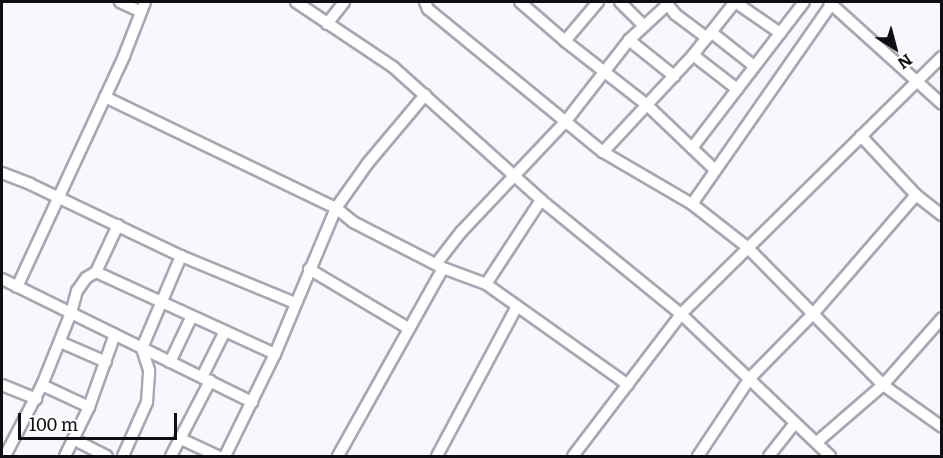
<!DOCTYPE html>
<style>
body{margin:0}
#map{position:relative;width:943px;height:458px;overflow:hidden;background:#f9f7fd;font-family:Literata,serif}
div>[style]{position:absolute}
.roads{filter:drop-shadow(2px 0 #aaa5b3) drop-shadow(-2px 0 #aaa5b3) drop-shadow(0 2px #aaa5b3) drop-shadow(0 -2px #aaa5b3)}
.street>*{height:10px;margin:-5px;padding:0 5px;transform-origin:5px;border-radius:5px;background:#fff}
span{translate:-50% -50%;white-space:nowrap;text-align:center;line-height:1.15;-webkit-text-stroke:5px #fff;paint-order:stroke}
.frame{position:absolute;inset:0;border:3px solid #0f0e12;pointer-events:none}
.north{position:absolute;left:865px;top:18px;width:60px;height:60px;-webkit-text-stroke:4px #fff;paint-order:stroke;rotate:144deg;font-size:16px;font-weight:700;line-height:24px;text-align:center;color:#0f0e12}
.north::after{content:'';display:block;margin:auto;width:21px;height:27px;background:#0f0e12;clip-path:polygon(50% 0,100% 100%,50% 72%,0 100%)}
.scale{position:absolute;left:18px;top:413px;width:159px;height:27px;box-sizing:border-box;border:3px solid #0f0e12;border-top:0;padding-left:8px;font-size:18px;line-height:21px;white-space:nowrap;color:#0f0e12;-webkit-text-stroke:4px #fff;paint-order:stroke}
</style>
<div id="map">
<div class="roads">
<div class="street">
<i style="left:120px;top:2px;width:23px;rotate:25deg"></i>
<i style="left:296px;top:2px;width:117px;rotate:33.8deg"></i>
<i style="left:393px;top:67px;width:199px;rotate:41.9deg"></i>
<i style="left:541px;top:200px;width:181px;rotate:39.2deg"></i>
<i style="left:681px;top:314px;width:206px;rotate:43.6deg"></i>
<i style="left:425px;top:2px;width:8px;rotate:67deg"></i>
<i style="left:428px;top:9px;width:226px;rotate:39.3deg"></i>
<i style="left:603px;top:152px;width:103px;rotate:30.3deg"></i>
<i style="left:692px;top:204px;width:70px;rotate:38deg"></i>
<i style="left:747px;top:247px;width:194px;rotate:45.4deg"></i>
<i style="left:883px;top:385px;width:72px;rotate:35.4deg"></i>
<i style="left:520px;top:2px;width:60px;rotate:40.9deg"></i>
<i style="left:565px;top:41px;width:104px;rotate:38deg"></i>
<i style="left:647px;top:105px;width:94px;rotate:43.7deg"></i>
<i style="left:620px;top:2px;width:33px;rotate:45deg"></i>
<i style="left:666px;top:2px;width:15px;rotate:53deg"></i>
<i style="left:675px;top:14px;width:40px;rotate:37deg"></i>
<i style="left:735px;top:2px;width:55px;rotate:34.6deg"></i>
<i style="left:829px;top:2px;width:152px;rotate:42.1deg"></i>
<i style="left:327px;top:24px;width:28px;rotate:-52deg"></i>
<i style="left:711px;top:32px;width:55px;rotate:38.3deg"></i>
<i style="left:629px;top:40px;width:58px;rotate:38.7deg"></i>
<i style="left:565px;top:41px;width:51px;rotate:-49.8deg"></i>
<i style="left:693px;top:55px;width:56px;rotate:37.7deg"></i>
<i style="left:105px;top:97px;width:256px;rotate:25.7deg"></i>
<i style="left:336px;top:208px;width:22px;rotate:39deg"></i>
<i style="left:353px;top:222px;width:101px;rotate:27.1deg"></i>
<i style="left:443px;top:268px;width:46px;rotate:20.4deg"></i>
<i style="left:861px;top:136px;width:81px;rotate:47deg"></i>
<i style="left:916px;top:195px;width:33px;rotate:38deg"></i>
<i style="left:692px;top:148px;width:184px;rotate:-52.5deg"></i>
<i style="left:603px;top:152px;width:132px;rotate:-47.1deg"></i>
<i style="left:693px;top:55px;width:68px;rotate:-51.6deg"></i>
<i style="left:2px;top:173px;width:30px;rotate:21deg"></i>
<i style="left:30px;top:184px;width:167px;rotate:25.5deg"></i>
<i style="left:181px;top:256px;width:123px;rotate:22.4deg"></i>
<i style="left:541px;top:200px;width:100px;rotate:123.2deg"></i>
<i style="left:486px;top:284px;width:174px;rotate:35.4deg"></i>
<i style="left:692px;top:204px;width:246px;rotate:-55.1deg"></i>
<i style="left:436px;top:264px;width:41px;rotate:-52deg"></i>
<i style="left:461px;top:232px;width:153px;rotate:-46.6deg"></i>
<i style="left:566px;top:121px;width:103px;rotate:-52.1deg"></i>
<i style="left:629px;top:40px;width:53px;rotate:-42.7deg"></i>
<i style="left:309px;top:269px;width:115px;rotate:30.8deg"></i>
<i style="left:96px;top:272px;width:197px;rotate:24.6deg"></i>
<i style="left:2px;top:279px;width:279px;rotate:26.2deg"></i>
<i style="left:17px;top:287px;width:255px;rotate:-65.1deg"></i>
<i style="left:124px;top:56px;width:58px;rotate:-68.7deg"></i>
<i style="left:60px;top:342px;width:50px;rotate:23.5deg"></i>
<i style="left:170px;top:362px;width:49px;rotate:-64.5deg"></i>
<i style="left:202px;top:377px;width:51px;rotate:-63.4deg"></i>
<i style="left:2px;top:385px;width:37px;rotate:22deg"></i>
<i style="left:42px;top:385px;width:52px;rotate:25.1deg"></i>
<i style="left:73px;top:439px;width:38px;rotate:27deg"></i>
<i style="left:181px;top:439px;width:40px;rotate:25deg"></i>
<i style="left:817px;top:442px;width:87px;rotate:-40.8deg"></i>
<i style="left:883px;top:385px;width:89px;rotate:-48.6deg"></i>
<i style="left:5px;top:456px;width:80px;rotate:-62.5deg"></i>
<i style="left:42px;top:385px;width:78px;rotate:-68.1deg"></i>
<i style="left:71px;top:313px;width:23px;rotate:-75deg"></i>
<i style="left:77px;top:291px;width:16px;rotate:-55deg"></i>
<i style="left:86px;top:278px;width:12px;rotate:-31deg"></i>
<i style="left:96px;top:272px;width:52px;rotate:-64.9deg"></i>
<i style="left:65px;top:456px;width:55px;rotate:-63.9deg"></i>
<i style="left:89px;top:407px;width:77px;rotate:-70.4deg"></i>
<i style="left:123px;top:456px;width:59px;rotate:-66deg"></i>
<i style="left:147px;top:402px;width:32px;rotate:-86deg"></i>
<i style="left:149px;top:370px;width:23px;rotate:-108deg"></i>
<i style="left:142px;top:348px;width:100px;rotate:-67deg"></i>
<i style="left:171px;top:456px;width:85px;rotate:-62.5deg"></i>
<i style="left:225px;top:456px;width:114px;rotate:-63.9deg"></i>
<i style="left:275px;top:354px;width:158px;rotate:-67.3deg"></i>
<i style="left:336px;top:208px;width:55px;rotate:-54.6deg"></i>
<i style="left:368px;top:163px;width:89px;rotate:-50deg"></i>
<i style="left:338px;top:456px;width:215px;rotate:-60.8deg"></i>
<i style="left:437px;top:456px;width:170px;rotate:-61.9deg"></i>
<i style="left:573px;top:456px;width:178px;rotate:-52.7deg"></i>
<i style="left:681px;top:314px;width:366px;rotate:-44.6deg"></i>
<i style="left:698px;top:456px;width:94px;rotate:-56.3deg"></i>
<i style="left:750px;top:378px;width:90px;rotate:-45.5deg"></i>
<i style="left:813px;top:314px;width:157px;rotate:-49.1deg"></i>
<i style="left:769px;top:456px;width:42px;rotate:-51.8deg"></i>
</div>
</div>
<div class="frame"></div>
<div class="north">N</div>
<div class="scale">100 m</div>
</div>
